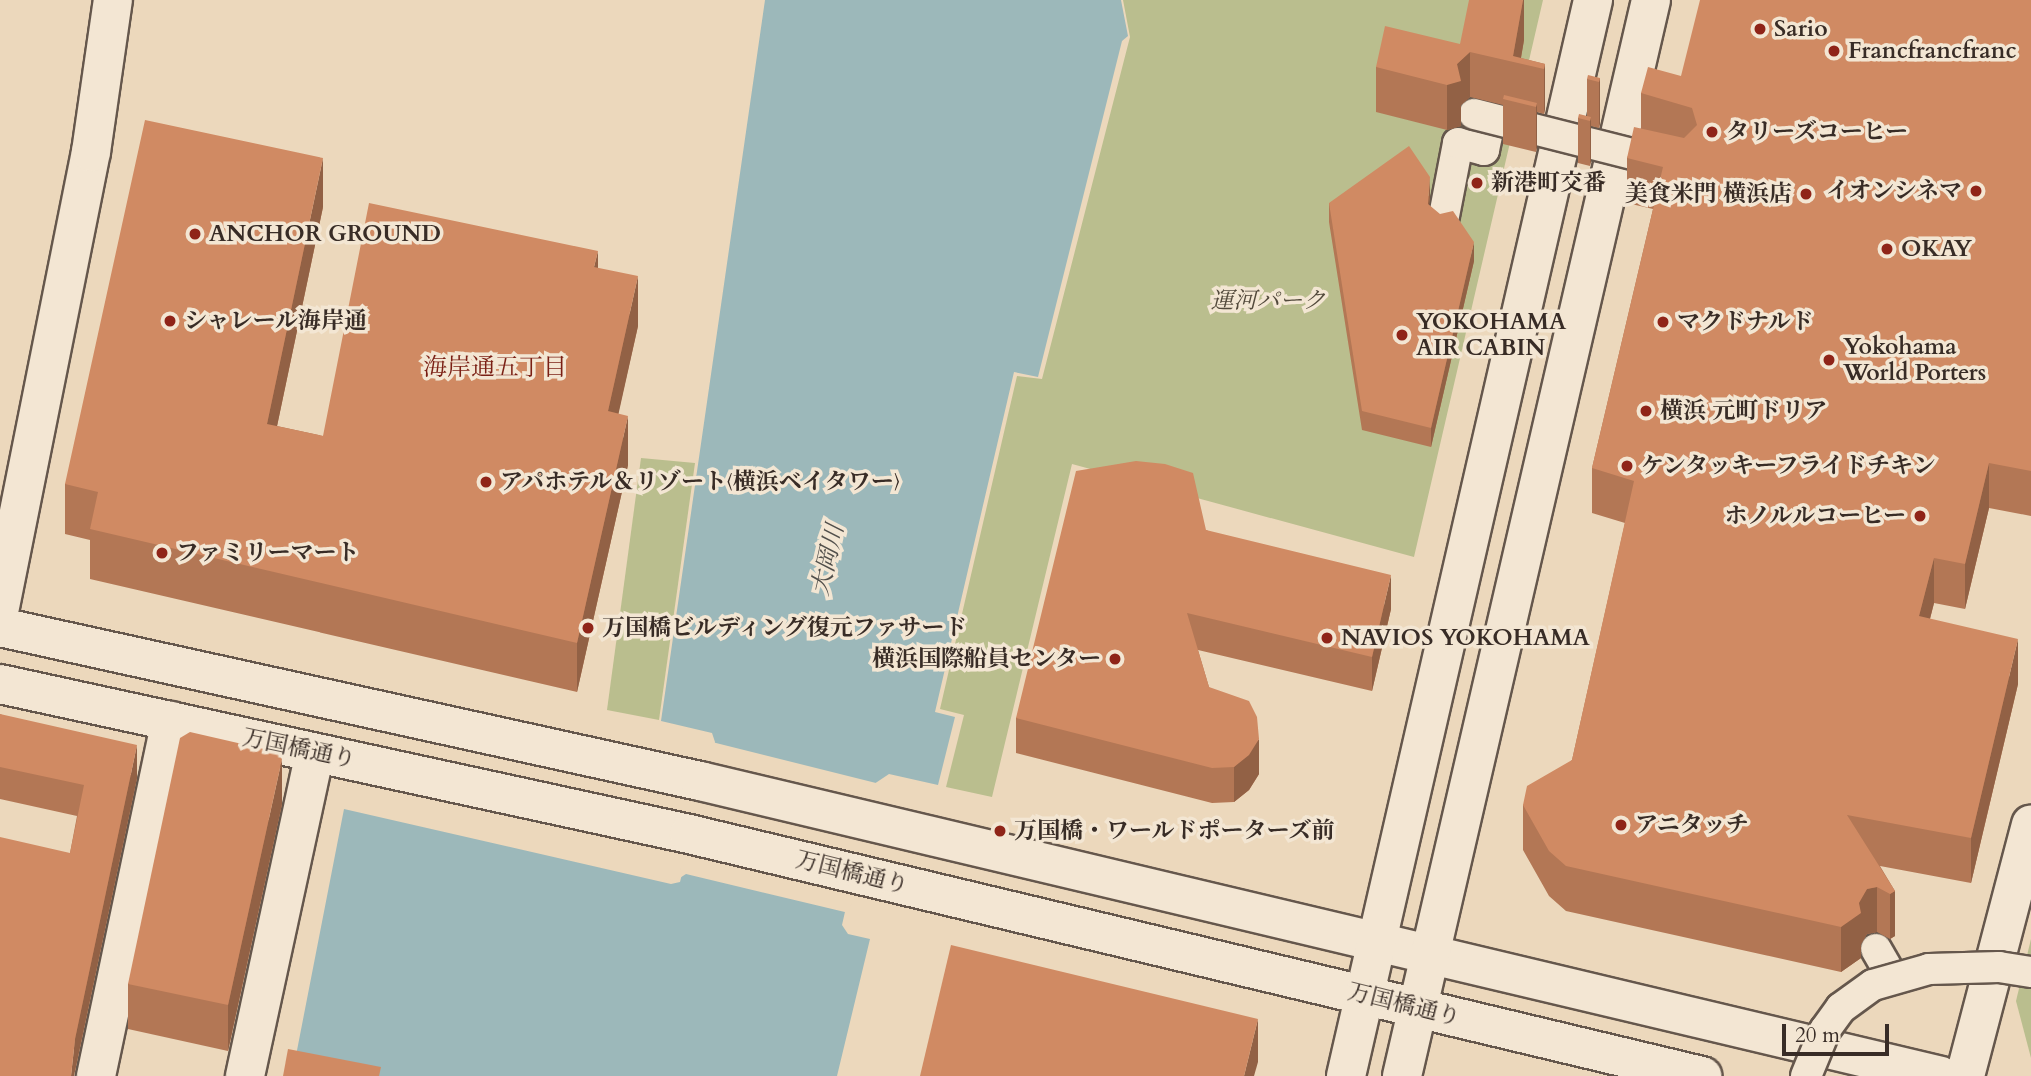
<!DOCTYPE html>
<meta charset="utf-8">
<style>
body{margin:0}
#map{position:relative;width:2031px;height:1076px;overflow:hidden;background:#ecd8bc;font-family:Cardo,"Noto Serif JP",serif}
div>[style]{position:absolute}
.green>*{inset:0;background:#babe8e}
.water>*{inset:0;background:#9cb8ba}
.pier>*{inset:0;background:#ecd8bc}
.roads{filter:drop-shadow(2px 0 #65574c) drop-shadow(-2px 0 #65574c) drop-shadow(0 2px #65574c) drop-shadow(0 -2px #65574c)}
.pedestrian>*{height:30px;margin:-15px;padding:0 15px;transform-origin:15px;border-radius:15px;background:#f3e6d3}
.minor>*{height:38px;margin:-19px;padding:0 19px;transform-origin:19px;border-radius:19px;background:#f3e6d3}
.tertiary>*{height:38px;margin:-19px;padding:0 19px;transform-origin:19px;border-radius:19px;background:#f3e6d3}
.bridges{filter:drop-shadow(2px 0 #65574c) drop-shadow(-2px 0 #65574c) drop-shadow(0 2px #65574c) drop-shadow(0 -2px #65574c)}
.pedestrian-bridge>*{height:30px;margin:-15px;padding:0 15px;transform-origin:15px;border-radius:15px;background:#f3e6d3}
.wall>*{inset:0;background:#b37755}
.shaded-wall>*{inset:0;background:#926145}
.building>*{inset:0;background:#d08a63}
.dots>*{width:19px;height:19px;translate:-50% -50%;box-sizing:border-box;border:4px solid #f3e6d3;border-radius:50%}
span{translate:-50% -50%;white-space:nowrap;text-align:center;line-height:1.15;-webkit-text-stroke:7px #f3e6d3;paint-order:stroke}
.poi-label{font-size:23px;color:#382c26;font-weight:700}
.left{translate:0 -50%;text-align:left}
.right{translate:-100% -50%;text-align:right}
.park-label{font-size:23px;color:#52493b;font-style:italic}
.street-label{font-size:23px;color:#382c26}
.neighbourhood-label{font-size:24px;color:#7a1f14}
.water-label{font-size:24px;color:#514f4b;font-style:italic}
.scale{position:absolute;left:1782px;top:1024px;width:107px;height:32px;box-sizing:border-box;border:4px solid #382c26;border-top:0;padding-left:9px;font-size:21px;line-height:24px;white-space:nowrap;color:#382c26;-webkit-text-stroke:5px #f3e6d3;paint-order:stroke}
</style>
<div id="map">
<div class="green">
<i style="clip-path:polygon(1123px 0,1543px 0,1414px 557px,1072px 464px,992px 797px,946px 787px,964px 715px,940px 709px,1017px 376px,1042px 379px,1130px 37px)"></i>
<i style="clip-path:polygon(641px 458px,695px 463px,659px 720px,607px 710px)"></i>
<i style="clip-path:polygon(2031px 939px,2031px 1058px,2016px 1001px)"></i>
</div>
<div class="water">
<i style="clip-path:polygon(765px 0,1121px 0,1128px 36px,1122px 41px,1038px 377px,1014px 372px,935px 712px,955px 717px,938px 785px,889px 774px,874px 784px,842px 925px,848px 934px,870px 939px,837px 1076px,292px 1076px,344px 809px,671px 884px,680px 882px,715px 742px,712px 733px,661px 721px)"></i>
</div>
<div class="pier">
<i style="clip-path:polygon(712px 742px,880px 784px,849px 913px,686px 874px,675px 881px,636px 872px,678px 879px)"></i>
</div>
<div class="roads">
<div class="pedestrian">
<i style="left:1444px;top:216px;width:74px;rotate:-79.1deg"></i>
<i style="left:1458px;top:143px;width:27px;rotate:15deg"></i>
<i style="left:1484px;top:150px;width:33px;rotate:-78deg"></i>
<i style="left:1876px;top:949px;width:32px;rotate:60deg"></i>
</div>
<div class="minor">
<i style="left:96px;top:1076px;width:363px;rotate:-78.1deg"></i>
<i style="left:245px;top:1076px;width:330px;rotate:-77.8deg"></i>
</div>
<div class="tertiary">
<i style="left:0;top:607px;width:464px;rotate:-78.7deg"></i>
<i style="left:91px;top:152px;width:154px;rotate:-81.8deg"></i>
<i style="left:0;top:627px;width:717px;rotate:12.41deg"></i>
<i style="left:700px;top:781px;width:1276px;rotate:13.37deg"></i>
<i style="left:0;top:684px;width:705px;rotate:12.28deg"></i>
<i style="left:689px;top:834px;width:1042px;rotate:13.44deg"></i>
<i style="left:1346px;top:1076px;width:1104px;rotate:-77.07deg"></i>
<i style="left:1402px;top:1076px;width:1104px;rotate:-76.97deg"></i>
<i style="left:1965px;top:1076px;width:260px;rotate:-75.3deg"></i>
</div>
</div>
<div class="bridges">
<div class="pedestrian-bridge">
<i style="left:1474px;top:114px;width:200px;rotate:14.2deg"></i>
<i style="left:1806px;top:1076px;width:50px;rotate:-67.6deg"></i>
<i style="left:1825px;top:1030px;width:27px;rotate:-54deg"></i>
<i style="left:1841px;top:1008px;width:39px;rotate:-36deg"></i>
<i style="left:1873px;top:985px;width:58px;rotate:-15.9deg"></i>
<i style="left:1929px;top:969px;width:70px;rotate:-1.6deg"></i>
<i style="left:1999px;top:967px;width:32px;rotate:9deg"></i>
</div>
</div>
<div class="wall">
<i style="clip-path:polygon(1524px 0,1524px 40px,1521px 58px,1545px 64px,1545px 109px,1544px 114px,1537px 112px,1536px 152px,1503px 144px,1503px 105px,1470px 97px,1461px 105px,1461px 126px,1447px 130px,1376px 112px,1376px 67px,1460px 44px)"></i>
<i style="clip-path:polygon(2031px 0,2031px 516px,1989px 508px,1965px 609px,1934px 603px,1930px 619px,2018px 684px,1971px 883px,1880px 866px,1895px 891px,1895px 936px,1890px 939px,1877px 932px,1867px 934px,1861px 944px,1861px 958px,1841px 972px,1566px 911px,1549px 896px,1523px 850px,1523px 805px,1572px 760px,1625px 523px,1592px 513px,1592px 468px,1653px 209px,1627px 203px,1627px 158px,1641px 129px,1641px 93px,1681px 76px)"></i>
<i style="clip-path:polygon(1600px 78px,1600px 123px,1599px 128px,1591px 126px,1590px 166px,1578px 163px,1578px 118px,1587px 116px,1587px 79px)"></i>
<i style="clip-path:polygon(1430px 196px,1429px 205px,1474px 261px,1431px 447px,1362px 430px,1329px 222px,1329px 203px)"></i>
<i style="clip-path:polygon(323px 207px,277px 426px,323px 436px,598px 268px,638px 326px,618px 414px,628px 465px,577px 692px,90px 579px,90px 540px,65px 534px,65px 484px)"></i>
<i style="clip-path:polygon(1206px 530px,1391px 609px,1372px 691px,1198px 650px,1209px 687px,1259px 774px,1249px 790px,1234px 802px,1212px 803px,1016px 753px,1016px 718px)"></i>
<i style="clip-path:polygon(0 714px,137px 778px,75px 1071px,70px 853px,77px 816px,0 799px)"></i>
<i style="clip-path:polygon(282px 804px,228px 1051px,128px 1029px,128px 984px)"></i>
</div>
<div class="shaded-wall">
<i style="clip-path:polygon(1523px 0,1524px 0,1524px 40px,1520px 63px,1513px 56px)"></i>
<i style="clip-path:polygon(1470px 52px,1470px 97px,1461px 105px,1461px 126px,1447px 130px,1447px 85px,1457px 64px)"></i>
<i style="clip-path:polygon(1545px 64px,1545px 109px,1544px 114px,1544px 69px)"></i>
<i style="clip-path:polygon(1600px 78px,1600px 123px,1599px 128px,1599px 82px)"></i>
<i style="clip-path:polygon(1537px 103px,1537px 148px,1536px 152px,1536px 107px)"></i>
<i style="clip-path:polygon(1591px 117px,1591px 162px,1590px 166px,1590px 121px)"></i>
<i style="clip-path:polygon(323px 158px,323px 207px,267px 474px,267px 424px)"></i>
<i style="clip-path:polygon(1430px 177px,1430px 196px,1428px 222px,1428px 204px)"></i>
<i style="clip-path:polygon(1474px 242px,1474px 261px,1431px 447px,1431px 428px)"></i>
<i style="clip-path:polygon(598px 251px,598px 300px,594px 267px)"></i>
<i style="clip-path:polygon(638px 276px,638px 326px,608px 461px,608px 411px)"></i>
<i style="clip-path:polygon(628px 416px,628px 465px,577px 692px,577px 643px)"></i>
<i style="clip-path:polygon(1989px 463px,1989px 508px,1965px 609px,1965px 564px)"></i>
<i style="clip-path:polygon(1934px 558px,1934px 603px,1919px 661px,1919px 616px)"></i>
<i style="clip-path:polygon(1391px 575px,1391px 609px,1372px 691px,1372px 657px)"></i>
<i style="clip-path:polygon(2018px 639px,2018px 684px,1971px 883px,1971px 838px)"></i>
<i style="clip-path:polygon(1259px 739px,1259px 774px,1249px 790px,1234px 802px,1234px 767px)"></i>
<i style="clip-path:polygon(137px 745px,137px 778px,74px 1076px,71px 1076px,75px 1039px)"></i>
<i style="clip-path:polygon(282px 759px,282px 804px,228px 1051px,228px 1005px)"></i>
<i style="clip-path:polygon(1877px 887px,1877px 932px,1867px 934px,1861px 944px,1861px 958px,1841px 972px,1841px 927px,1867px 889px)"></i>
<i style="clip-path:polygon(1895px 891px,1895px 936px,1890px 939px,1890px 894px)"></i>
<i style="clip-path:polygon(1258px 1019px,1258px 1062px,1254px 1076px,1244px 1076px)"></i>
</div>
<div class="building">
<i style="clip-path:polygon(1469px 0,1523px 0,1513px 56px,1545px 64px,1544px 69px,1470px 52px,1457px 64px,1461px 81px,1447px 85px,1376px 67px,1385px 26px,1460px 44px)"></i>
<i style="clip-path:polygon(1700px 0,2031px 0,2031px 471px,1989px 463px,1965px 564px,1934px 558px,1919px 616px,2018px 639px,1971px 838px,1847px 815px,1895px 891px,1890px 894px,1877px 887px,1867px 889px,1859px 903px,1861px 913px,1841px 927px,1566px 866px,1549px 851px,1523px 805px,1527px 786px,1572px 760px,1634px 481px,1592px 468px,1663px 167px,1627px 158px,1634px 127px,1684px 138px,1697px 125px,1692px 108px,1641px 93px,1648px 67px,1681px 76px)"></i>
<i style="clip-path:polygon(1588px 75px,1600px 78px,1599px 82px,1587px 79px)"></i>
<i style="clip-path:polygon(1504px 95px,1537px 103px,1536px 107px,1503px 99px)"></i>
<i style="clip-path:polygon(1579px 114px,1591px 117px,1590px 121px,1578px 118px)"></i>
<i style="clip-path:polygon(145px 120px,323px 158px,267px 424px,323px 436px,369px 203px,598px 251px,594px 267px,638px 276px,608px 411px,628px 416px,577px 643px,90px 529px,98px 492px,65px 484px)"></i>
<i style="clip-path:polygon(1409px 146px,1430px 177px,1428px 204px,1440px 214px,1453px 211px,1474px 242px,1431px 428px,1362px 411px,1329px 203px)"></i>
<i style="clip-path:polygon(1136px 461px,1165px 464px,1193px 473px,1206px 530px,1391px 575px,1372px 657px,1187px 613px,1209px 687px,1249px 701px,1257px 717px,1259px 739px,1249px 755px,1234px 767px,1212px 768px,1016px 718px,1076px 471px)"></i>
<i style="clip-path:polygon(0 714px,137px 745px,75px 1039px,71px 1076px,0 1076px,0 837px,70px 853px,84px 785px,0 767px)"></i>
<i style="clip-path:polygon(190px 732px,277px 752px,282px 759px,228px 1005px,128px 984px,180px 738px)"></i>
<i style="clip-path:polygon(951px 945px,1258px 1019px,1244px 1076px,920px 1076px)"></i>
<i style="clip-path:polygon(288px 1049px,381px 1067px,379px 1076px,283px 1076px)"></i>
</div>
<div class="dots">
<i style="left:1760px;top:29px;background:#8f2418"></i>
<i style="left:1834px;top:51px;background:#8f2418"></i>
<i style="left:1712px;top:132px;background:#8f2418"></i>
<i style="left:1477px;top:183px;background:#8f2418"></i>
<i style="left:1976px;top:191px;background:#8f2418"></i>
<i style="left:1806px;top:194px;background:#8f2418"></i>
<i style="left:195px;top:234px;background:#8f2418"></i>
<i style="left:1887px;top:249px;background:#8f2418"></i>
<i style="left:170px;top:321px;background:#8f2418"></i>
<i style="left:1663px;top:322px;background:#8f2418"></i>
<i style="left:1402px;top:335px;background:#8f2418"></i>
<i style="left:1829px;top:360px;background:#8f2418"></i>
<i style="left:1646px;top:411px;background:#8f2418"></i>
<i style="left:1627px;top:466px;background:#8f2418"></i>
<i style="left:486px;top:482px;background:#8f2418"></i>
<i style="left:1920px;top:516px;background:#8f2418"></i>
<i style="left:162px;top:553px;background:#8f2418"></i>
<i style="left:588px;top:628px;background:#8f2418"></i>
<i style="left:1327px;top:638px;background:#8f2418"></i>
<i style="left:1115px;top:659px;background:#8f2418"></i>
<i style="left:1621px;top:825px;background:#8f2418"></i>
<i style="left:1000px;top:831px;background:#8f2418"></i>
</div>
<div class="poi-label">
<span class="left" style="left:1774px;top:29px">Sario</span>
<span class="left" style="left:1848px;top:51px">Francfrancfranc</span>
<span class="left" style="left:1726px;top:132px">タリーズコーヒー</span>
<span class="left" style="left:1491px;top:183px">新港町交番</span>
<span class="right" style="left:1962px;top:191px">イオンシネマ</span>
<span class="right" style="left:1792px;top:194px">美食米門 横浜店</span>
<span class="left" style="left:209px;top:234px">ANCHOR GROUND</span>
<span class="left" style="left:1901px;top:249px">OKAY</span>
<span class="left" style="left:184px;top:321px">シャレール海岸通</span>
<span class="left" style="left:1416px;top:335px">YOKOHAMA<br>AIR CABIN</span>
<span class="left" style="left:1677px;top:322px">マクドナルド</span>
<span class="left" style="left:1843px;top:360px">Yokohama<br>World Porters</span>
<span class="left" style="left:1660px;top:411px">横浜 元町ドリア</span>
<span class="left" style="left:1641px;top:466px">ケンタッキーフライドチキン</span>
<span class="left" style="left:500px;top:482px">アパホテル＆リゾート〈横浜ベイタワー〉</span>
<span class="right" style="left:1906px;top:516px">ホノルルコーヒー</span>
<span class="left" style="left:176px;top:553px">ファミリーマート</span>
<span class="left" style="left:602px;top:628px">万国橋ビルディング復元ファサード</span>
<span class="left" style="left:1341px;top:638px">NAVIOS YOKOHAMA</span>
<span class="right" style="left:1101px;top:659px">横浜国際船員センター</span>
<span class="left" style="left:1635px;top:825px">アニタッチ</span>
<span class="left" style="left:1014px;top:831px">万国橋・ワールドポーターズ前</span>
</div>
<div class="park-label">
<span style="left:1268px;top:301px">運河パーク</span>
</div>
<div class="street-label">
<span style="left:299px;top:749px;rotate:12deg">万国橋通り</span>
<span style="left:852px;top:873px;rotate:14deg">万国橋通り</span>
<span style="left:1404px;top:1005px;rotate:14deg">万国橋通り</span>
</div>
<div class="neighbourhood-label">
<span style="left:495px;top:368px">海岸通五丁目</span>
</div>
<div class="water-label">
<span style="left:828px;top:560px;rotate:-77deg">大岡川</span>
</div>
<div class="scale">20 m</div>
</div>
